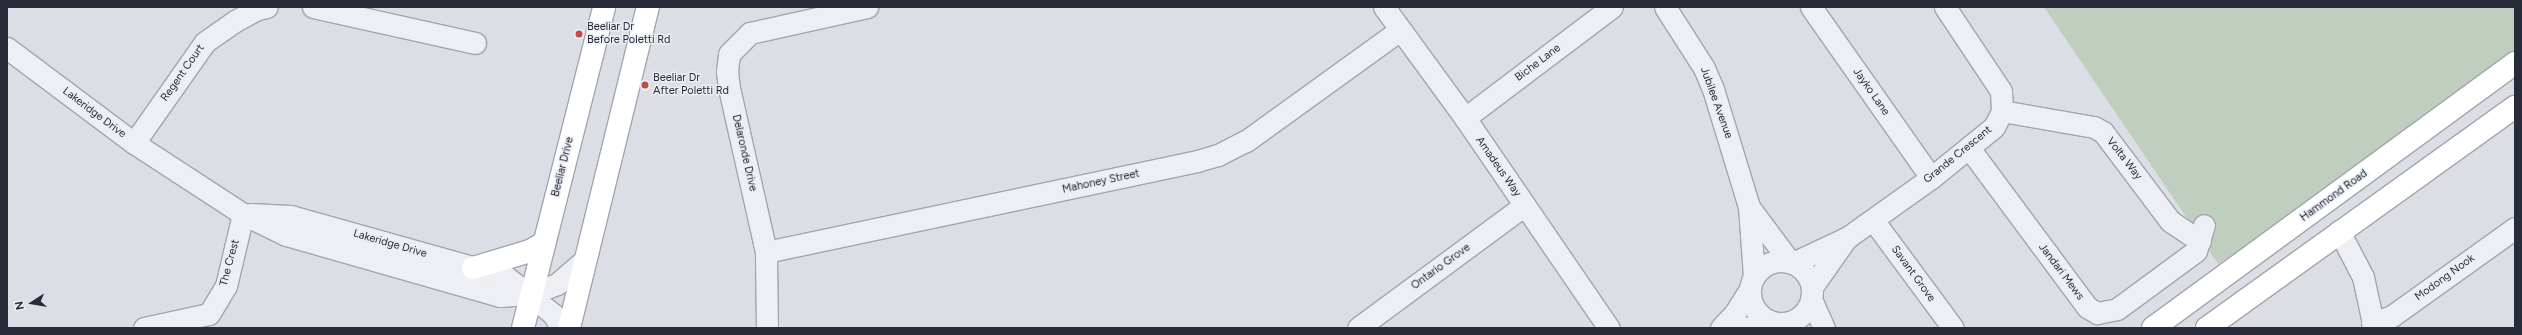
<!DOCTYPE html>
<style>
body{margin:0}
#map{position:relative;width:2522px;height:335px;overflow:hidden;background:#dcdee5;font-family:Figtree,sans-serif}
div>[style]{position:absolute}
.green>*{inset:0;background:#bfcebe}
.roads{filter:drop-shadow(1px 0 #a2a5ae) drop-shadow(-1px 0 #a2a5ae) drop-shadow(0 1px #a2a5ae) drop-shadow(0 -1px #a2a5ae)}
.minor>*{height:21px;margin:-10.5px;padding:0 10.5px;transform-origin:10.5px;border-radius:10.5px;background:#eeeff4}
.minor>.ring{margin:-10.5px;padding:0;box-sizing:content-box;background:none;border:21px solid #eeeff4;border-radius:50%}
.major>*{height:22px;margin:-11px;padding:0 11px;transform-origin:11px;border-radius:11px;background:#fff}
.highway>*{height:22px;margin:-11px;padding:0 11px;transform-origin:11px;border-radius:11px;background:#fff}
.dots>*{width:11px;height:11px;translate:-50% -50%;box-sizing:border-box;border:2px solid #ebedf3;border-radius:50%}
span{translate:-50% -50%;white-space:nowrap;text-align:center;line-height:1.15;-webkit-text-stroke:3px #ebedf3;paint-order:stroke}
.poi-label{font-size:11px;color:#272b3a}
.left{translate:0 -50%;text-align:left}
.street-label{font-size:11px;color:#272b3a}
.frame{position:absolute;inset:0;border:8px solid #272b3a;pointer-events:none}
.north{position:absolute;left:12px;top:283px;width:40px;height:40px;-webkit-text-stroke:3px #ebedf3;paint-order:stroke;rotate:258deg;font-size:11px;font-weight:700;line-height:16px;text-align:center;color:#272b3a}
.north::after{content:'';display:block;margin:auto;width:14px;height:18px;background:#272b3a;clip-path:polygon(50% 0,100% 100%,50% 72%,0 100%)}
</style>
<div id="map">
<div class="green">
<i style="clip-path:polygon(2044px 7px,2515px 7px,2515px 67px,2218px 264px)"></i>
</div>
<div class="roads">
<div class="minor">
<i style="left:313px;top:7px;width:166px;rotate:12.5deg"></i>
<i style="left:1384px;top:7px;width:137px;rotate:53.9deg"></i>
<i style="left:1465px;top:118px;width:255px;rotate:55.6deg"></i>
<i style="left:1665px;top:7px;width:72px;rotate:57.4deg"></i>
<i style="left:1704px;top:68px;width:23px;rotate:67deg"></i>
<i style="left:1713px;top:89px;width:123px;rotate:73deg"></i>
<i style="left:1749px;top:207px;width:69px;rotate:85.9deg"></i>
<i style="left:1811px;top:7px;width:209px;rotate:54.9deg"></i>
<i style="left:7px;top:48px;width:159px;rotate:36.8deg"></i>
<i style="left:134px;top:143px;width:130px;rotate:33.1deg"></i>
<i style="left:243px;top:214px;width:48px;rotate:26deg"></i>
<i style="left:286px;top:235px;width:223px;rotate:15.9deg"></i>
<i style="left:500px;top:296px;width:31px;rotate:-4deg"></i>
<i style="left:531px;top:294px;width:28px;rotate:-21deg"></i>
<i style="left:557px;top:284px;width:38px;rotate:-41deg"></i>
<i style="left:2002px;top:111px;width:93px;rotate:9.9deg"></i>
<i style="left:2094px;top:127px;width:10px;rotate:29deg"></i>
<i style="left:2103px;top:132px;width:111px;rotate:53deg"></i>
<i style="left:2170px;top:221px;width:36px;rotate:34deg"></i>
<i style="left:1465px;top:118px;width:184px;rotate:-37.1deg"></i>
<i style="left:134px;top:143px;width:123px;rotate:-54.9deg"></i>
<i style="left:205px;top:42px;width:37px;rotate:-35deg"></i>
<i style="left:235px;top:21px;width:26px;rotate:-28deg"></i>
<i style="left:258px;top:9px;width:9px;rotate:-13deg"></i>
<i style="left:1969px;top:148px;width:198px;rotate:53.4deg"></i>
<i style="left:2087px;top:307px;width:12px;rotate:31deg"></i>
<i style="left:2097px;top:313px;width:20px;rotate:-11deg"></i>
<i style="left:2117px;top:309px;width:98px;rotate:-36.3deg"></i>
<i style="left:2196px;top:251px;width:27px;rotate:-73deg"></i>
<i style="left:1749px;top:207px;width:69px;rotate:53.3deg"></i>
<i style="left:250px;top:214px;width:41px;rotate:2.8deg"></i>
<i style="left:291px;top:216px;width:222px;rotate:15.7deg"></i>
<i style="left:505px;top:276px;width:61px;rotate:38.4deg"></i>
<i style="left:553px;top:314px;width:16px;rotate:60deg"></i>
<i style="left:1873px;top:220px;width:134px;rotate:53.5deg"></i>
<i style="left:2339px;top:231px;width:52px;rotate:62.4deg"></i>
<i style="left:2363px;top:277px;width:52px;rotate:77.8deg"></i>
<i style="left:766px;top:252px;width:441px;rotate:-11.9deg"></i>
<i style="left:1197px;top:161px;width:22px;rotate:-16deg"></i>
<i style="left:1218px;top:155px;width:31px;rotate:-27deg"></i>
<i style="left:1246px;top:141px;width:190px;rotate:-35.8deg"></i>
<i class="ring" style="left:1750px;top:261px;width:41px;height:41px"></i>
<i style="left:1793px;top:263px;width:61px;rotate:-25.3deg"></i>
<i style="left:1848px;top:237px;width:102px;rotate:-35.4deg"></i>
<i style="left:1931px;top:178px;width:81px;rotate:-39deg"></i>
<i style="left:1994px;top:127px;width:18px;rotate:-63deg"></i>
<i style="left:2002px;top:111px;width:20px;rotate:-93deg"></i>
<i style="left:2001px;top:91px;width:101px;rotate:-123.7deg"></i>
<i style="left:1812px;top:287px;width:57px;rotate:-54.9deg"></i>
<i style="left:1811px;top:299px;width:32px;rotate:66deg"></i>
<i style="left:2372px;top:323px;width:21px;rotate:-19deg"></i>
<i style="left:2392px;top:316px;width:151px;rotate:-35.6deg"></i>
<i style="left:144px;top:328px;width:66px;rotate:-12.2deg"></i>
<i style="left:209px;top:314px;width:33px;rotate:-59deg"></i>
<i style="left:226px;top:286px;width:74px;rotate:-76.7deg"></i>
<i style="left:767px;top:328px;width:76px;rotate:-90.8deg"></i>
<i style="left:766px;top:252px;width:168px;rotate:-102.7deg"></i>
<i style="left:729px;top:88px;width:17px;rotate:-97deg"></i>
<i style="left:727px;top:71px;width:17px;rotate:-83deg"></i>
<i style="left:729px;top:54px;width:30px;rotate:-45deg"></i>
<i style="left:750px;top:33px;width:120px;rotate:-12.5deg"></i>
<i style="left:1358px;top:328px;width:207px;rotate:-36.4deg"></i>
<i style="left:1721px;top:328px;width:21px;rotate:-47deg"></i>
<i style="left:1735px;top:313px;width:28px;rotate:-58deg"></i>
<i style="left:1746px;top:328px;width:25px;rotate:-16deg"></i>
</div>
<div class="major">
<i style="left:2153px;top:328px;width:449px;rotate:-36.2deg"></i>
<i style="left:2207px;top:328px;width:379px;rotate:-35.7deg"></i>
</div>
<div class="highway">
<i style="left:473px;top:268px;width:59px;rotate:-16.6deg"></i>
<i style="left:530px;top:251px;width:16px;rotate:-30deg"></i>
<i style="left:523px;top:328px;width:331px;rotate:-75.8deg"></i>
<i style="left:569px;top:328px;width:331px;rotate:-76.2deg"></i>
</div>
</div>
<div class="dots">
<i style="left:579px;top:34px;background:#c34848"></i>
<i style="left:645px;top:85px;background:#c34848"></i>
</div>
<div class="poi-label">
<span class="left" style="left:587px;top:34px">Beeliar Dr<br>Before Poletti Rd</span>
<span class="left" style="left:653px;top:85px">Beeliar Dr<br>After Poletti Rd</span>
</div>
<div class="street-label">
<span style="left:1538px;top:63px;rotate:-37deg">Biche Lane</span>
<span style="left:183px;top:73px;rotate:-55deg">Regent Court</span>
<span style="left:1871px;top:92px;rotate:55deg">Jayko Lane</span>
<span style="left:1716px;top:103px;rotate:70deg">Jubilee Avenue</span>
<span style="left:94px;top:113px;rotate:37deg">Lakeridge Drive</span>
<span style="left:744px;top:153px;rotate:77deg">Delaronde Drive</span>
<span style="left:1958px;top:155px;rotate:-39deg">Grande Crescent</span>
<span style="left:2124px;top:159px;rotate:52deg">Volta Way</span>
<span style="left:563px;top:167px;rotate:-76deg">Beeliar Drive</span>
<span style="left:1498px;top:167px;rotate:55deg">Amadeus Way</span>
<span style="left:1101px;top:182px;rotate:-12deg">Mahoney Street</span>
<span style="left:2334px;top:196px;rotate:-36deg">Hammond Road</span>
<span style="left:390px;top:244px;rotate:16deg">Lakeridge Drive</span>
<span style="left:230px;top:263px;rotate:-75deg">The Crest</span>
<span style="left:1441px;top:267px;rotate:-36deg">Ontario Grove</span>
<span style="left:2061px;top:272px;rotate:53deg">Jandari Mews</span>
<span style="left:1913px;top:274px;rotate:54deg">Savant Grove</span>
<span style="left:2445px;top:278px;rotate:-36deg">Modong Nook</span>
</div>
<div class="frame"></div>
<div class="north">N</div>
</div>
